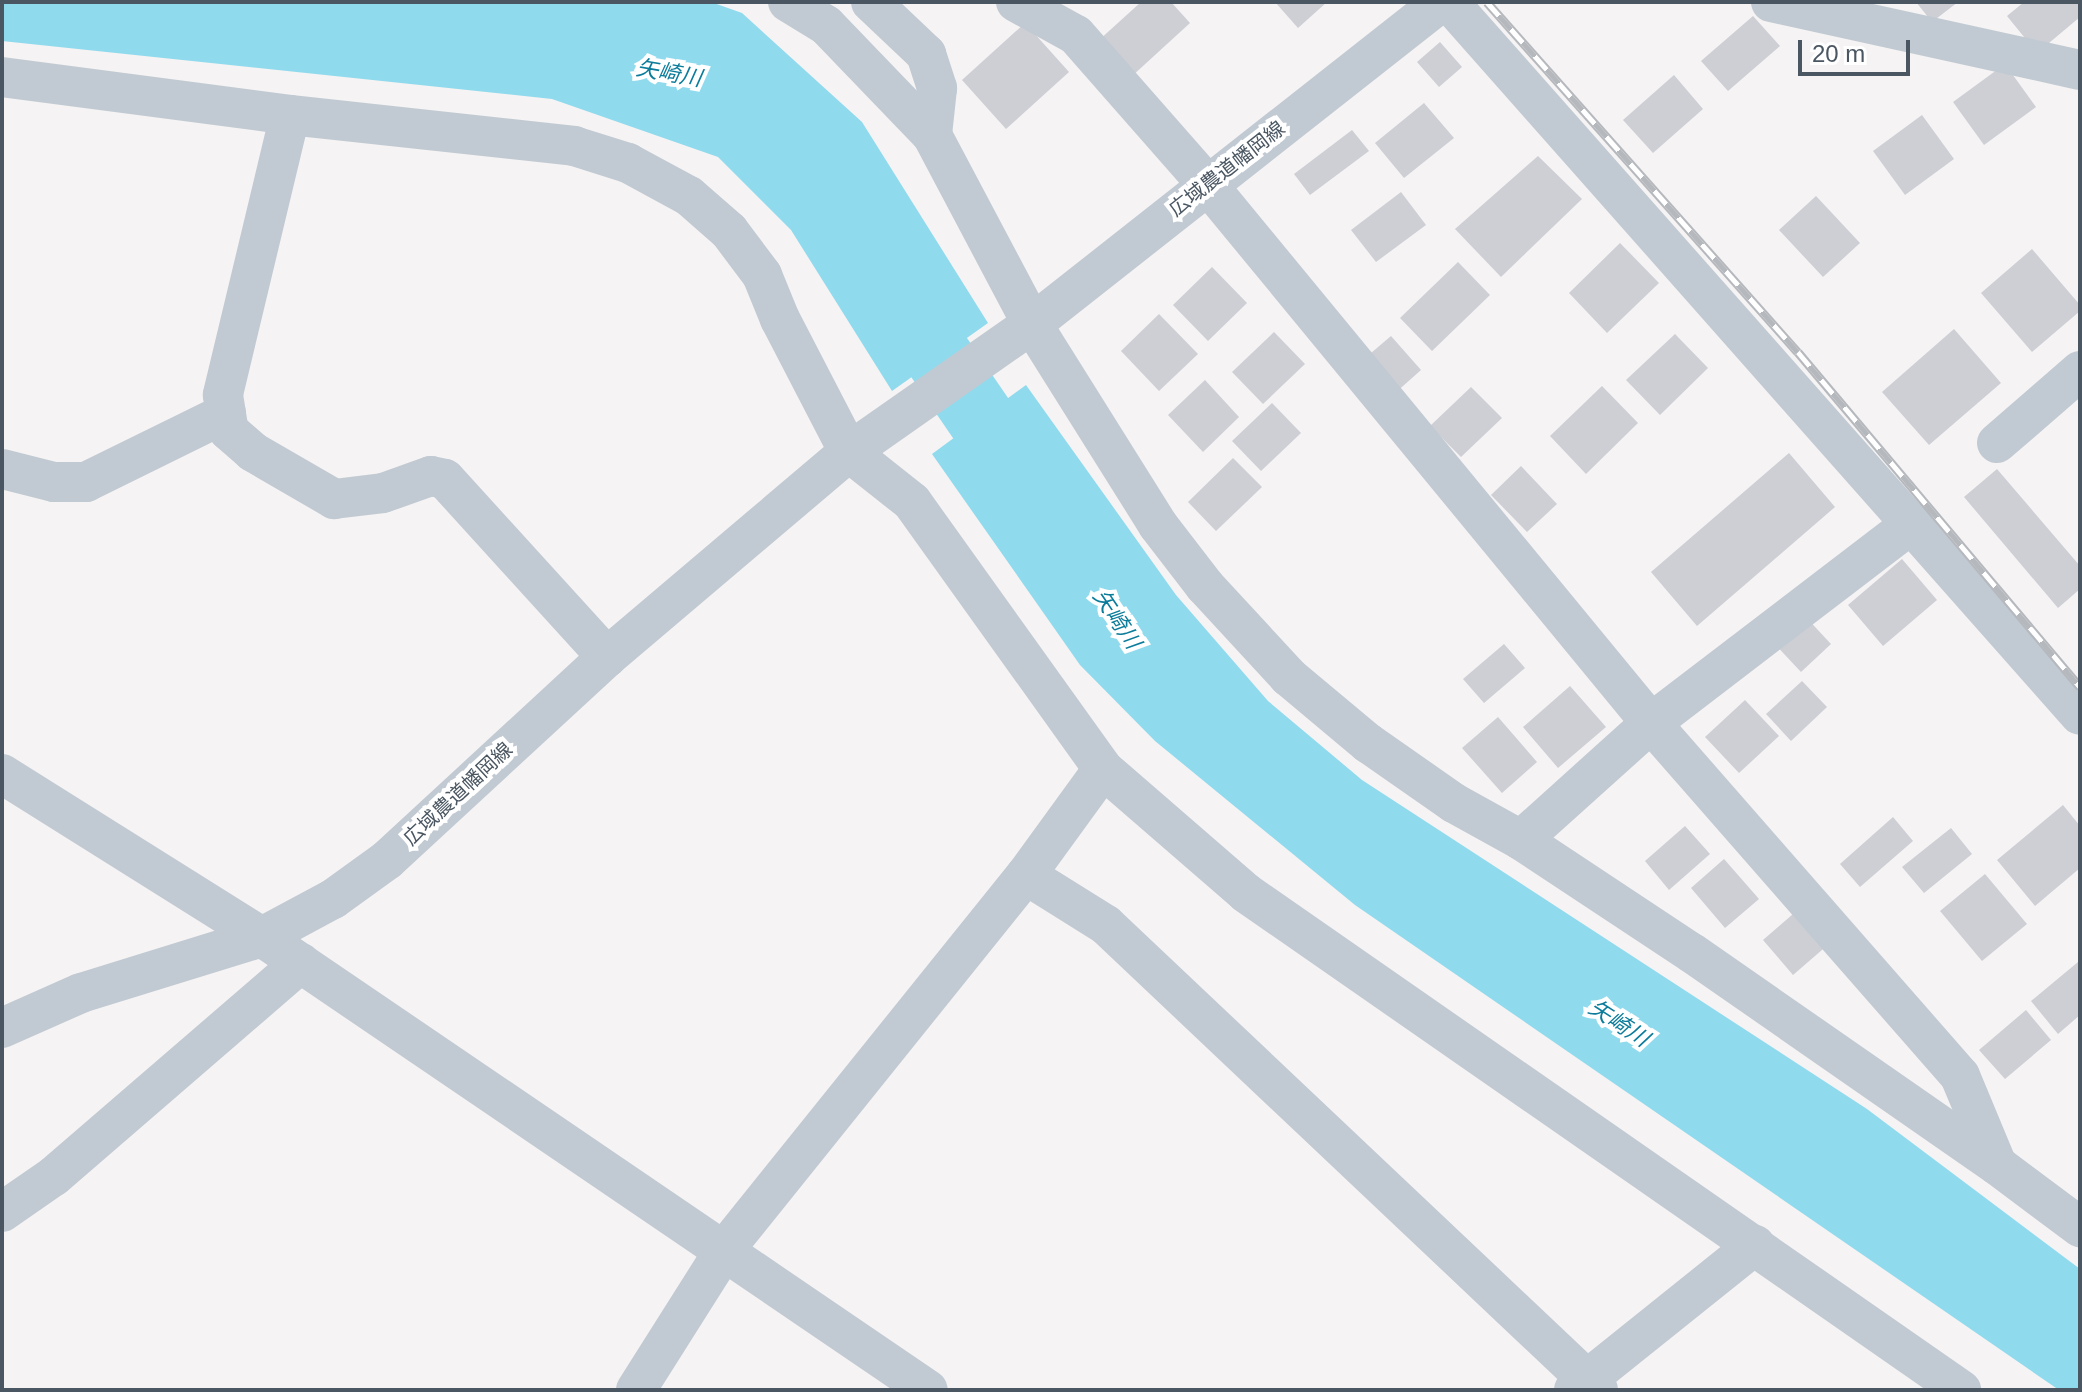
<!DOCTYPE html>
<meta charset="utf-8">
<style>
body{margin:0}
#map{position:relative;width:2082px;height:1392px;overflow:hidden;background:#f5f3f3;font-family:Helvetica,"Noto Sans JP",sans-serif}
div>[style]{position:absolute}
.water>*{inset:0;background:#90daee}
.river>*{height:68px;margin:-34px;padding:0 34px;transform-origin:34px;border-radius:34px;background:#90daee}
.building>*{inset:0;background:#cdcfd5}
.minor>*{height:40px;margin:-20px;padding:0 20px;transform-origin:20px;border-radius:20px;background:#c1cad2}
.rail>*{height:9px;margin-top:-4.5px;transform-origin:0;background:repeating-linear-gradient(90deg,#fff 0 18px,#b5b8bd 0 36px);box-sizing:border-box;border-block:2px solid #b5b8bd}
span{translate:-50% -50%;white-space:nowrap;text-align:center;line-height:1.15;-webkit-text-stroke:8px #fff;paint-order:stroke}
.street-label{font-size:20px;color:#4a5661}
.water-label{font-size:22px;color:#0c7c9b;font-style:italic}
.frame{position:absolute;inset:0;border:4px solid #4a5661;pointer-events:none}
.scale{position:absolute;left:1798px;top:40px;width:112px;height:36px;box-sizing:border-box;border:4px solid #4a5661;border-top:0;padding-left:10px;font-size:24px;line-height:28px;white-space:nowrap;color:#4a5661;-webkit-text-stroke:6px #fff;paint-order:stroke}
</style>
<div id="map">
<div class="water">
<i style="clip-path:polygon(2px 2px,711px 2px,742px 13px,862px 122px,988px 323px,892px 391px,791px 230px,718px 157px,552px 99px,2px 41px)"></i>
<i style="clip-path:polygon(1026px 385px,1176px 595px,1268px 701px,1362px 780px,1867px 1109px,2080px 1269px,2080px 1390px,2059px 1390px,1355px 905px,1155px 741px,1080px 665px,932px 454px)"></i>
</div>
<div class="river">
<i style="left:886px;top:280px;width:262px;rotate:55.6deg"></i>
</div>
<div class="building">
<i style="clip-path:polygon(1141px 2px,1171px 2px,1190px 23px,1131px 77px,1098px 41px)"></i>
<i style="clip-path:polygon(1275px 2px,1327px 2px,1298px 28px)"></i>
<i style="clip-path:polygon(1916px 2px,1958px 2px,1932px 22px)"></i>
<i style="clip-path:polygon(2024px 2px,2080px 2px,2080px 17px,2037px 53px,2007px 16px)"></i>
<i style="clip-path:polygon(1753px 16px,1780px 46px,1728px 91px,1701px 61px)"></i>
<i style="clip-path:polygon(1025px 23px,1069px 72px,1006px 129px,962px 80px)"></i>
<i style="clip-path:polygon(1440px 42px,1462px 67px,1439px 87px,1417px 62px)"></i>
<i style="clip-path:polygon(2005px 64px,2036px 107px,1984px 145px,1953px 102px)"></i>
<i style="clip-path:polygon(1674px 75px,1703px 109px,1653px 153px,1623px 120px)"></i>
<i style="clip-path:polygon(1424px 103px,1454px 138px,1404px 178px,1375px 143px)"></i>
<i style="clip-path:polygon(1922px 115px,1954px 159px,1905px 195px,1873px 151px)"></i>
<i style="clip-path:polygon(1352px 130px,1369px 151px,1310px 195px,1294px 174px)"></i>
<i style="clip-path:polygon(1538px 156px,1582px 199px,1501px 277px,1455px 229px)"></i>
<i style="clip-path:polygon(1401px 192px,1426px 225px,1376px 262px,1351px 230px)"></i>
<i style="clip-path:polygon(1816px 196px,1860px 243px,1823px 277px,1779px 230px)"></i>
<i style="clip-path:polygon(1620px 243px,1659px 283px,1607px 333px,1569px 293px)"></i>
<i style="clip-path:polygon(2032px 249px,2080px 305px,2080px 311px,2032px 352px,1981px 293px)"></i>
<i style="clip-path:polygon(1458px 262px,1490px 295px,1432px 351px,1400px 318px)"></i>
<i style="clip-path:polygon(1212px 267px,1247px 303px,1208px 341px,1173px 305px)"></i>
<i style="clip-path:polygon(1159px 314px,1198px 354px,1159px 391px,1121px 351px)"></i>
<i style="clip-path:polygon(1954px 329px,2001px 383px,1929px 445px,1882px 392px)"></i>
<i style="clip-path:polygon(1274px 332px,1305px 364px,1263px 404px,1232px 372px)"></i>
<i style="clip-path:polygon(1675px 334px,1708px 368px,1660px 415px,1626px 380px)"></i>
<i style="clip-path:polygon(1391px 336px,1421px 370px,1394px 394px,1364px 359px)"></i>
<i style="clip-path:polygon(1205px 380px,1239px 417px,1203px 452px,1168px 415px)"></i>
<i style="clip-path:polygon(1602px 386px,1638px 423px,1586px 474px,1550px 436px)"></i>
<i style="clip-path:polygon(1471px 387px,1502px 418px,1461px 457px,1430px 426px)"></i>
<i style="clip-path:polygon(1272px 403px,1301px 433px,1261px 471px,1232px 441px)"></i>
<i style="clip-path:polygon(1789px 453px,1835px 507px,1697px 626px,1651px 572px)"></i>
<i style="clip-path:polygon(1233px 458px,1262px 487px,1216px 531px,1188px 502px)"></i>
<i style="clip-path:polygon(1521px 466px,1557px 504px,1527px 532px,1491px 495px)"></i>
<i style="clip-path:polygon(1997px 469px,2080px 566px,2080px 589px,2058px 608px,1964px 497px)"></i>
<i style="clip-path:polygon(1902px 559px,1937px 600px,1883px 646px,1848px 605px)"></i>
<i style="clip-path:polygon(1802px 613px,1831px 644px,1801px 672px,1772px 641px)"></i>
<i style="clip-path:polygon(1504px 644px,1525px 668px,1484px 703px,1463px 679px)"></i>
<i style="clip-path:polygon(1802px 681px,1827px 707px,1791px 741px,1766px 714px)"></i>
<i style="clip-path:polygon(1570px 686px,1606px 727px,1558px 768px,1523px 727px)"></i>
<i style="clip-path:polygon(1745px 700px,1779px 736px,1739px 773px,1705px 737px)"></i>
<i style="clip-path:polygon(1498px 717px,1537px 762px,1502px 793px,1462px 748px)"></i>
<i style="clip-path:polygon(2063px 805px,2080px 826px,2080px 868px,2035px 906px,1997px 860px)"></i>
<i style="clip-path:polygon(1893px 817px,1913px 841px,1860px 887px,1840px 864px)"></i>
<i style="clip-path:polygon(1685px 826px,1710px 854px,1669px 890px,1645px 861px)"></i>
<i style="clip-path:polygon(1951px 828px,1972px 854px,1924px 893px,1902px 867px)"></i>
<i style="clip-path:polygon(1724px 859px,1759px 899px,1725px 928px,1691px 888px)"></i>
<i style="clip-path:polygon(1985px 874px,2027px 924px,1982px 961px,1940px 911px)"></i>
<i style="clip-path:polygon(1800px 908px,1830px 943px,1793px 975px,1763px 940px)"></i>
<i style="clip-path:polygon(2078px 962px,2080px 1015px,2058px 1034px,2031px 1001px)"></i>
<i style="clip-path:polygon(2026px 1010px,2051px 1040px,2005px 1079px,1979px 1050px)"></i>
</div>
<div class="minor">
<i style="left:788px;top:2px;width:44px;rotate:31.2deg"></i>
<i style="left:826px;top:25px;width:153px;rotate:46.1deg"></i>
<i style="left:932px;top:135px;width:214px;rotate:62.1deg"></i>
<i style="left:1032px;top:324px;width:237px;rotate:57.9deg"></i>
<i style="left:1158px;top:525px;width:77px;rotate:52.4deg"></i>
<i style="left:1205px;top:586px;width:124px;rotate:47.3deg"></i>
<i style="left:1289px;top:677px;width:103px;rotate:39.9deg"></i>
<i style="left:1368px;top:743px;width:105px;rotate:34.9deg"></i>
<i style="left:1454px;top:803px;width:77px;rotate:28.9deg"></i>
<i style="left:1521px;top:840px;width:205px;rotate:33.5deg"></i>
<i style="left:1692px;top:953px;width:371px;rotate:34.8deg"></i>
<i style="left:1997px;top:1165px;width:104px;rotate:36.8deg"></i>
<i style="left:871px;top:2px;width:76px;rotate:43.4deg"></i>
<i style="left:926px;top:54px;width:36px;rotate:72deg"></i>
<i style="left:937px;top:88px;width:47px;rotate:96.1deg"></i>
<i style="left:1016px;top:2px;width:68px;rotate:28.8deg"></i>
<i style="left:1076px;top:35px;width:198px;rotate:48.7deg"></i>
<i style="left:1207px;top:184px;width:698px;rotate:50.52deg"></i>
<i style="left:1651px;top:723px;width:469px;rotate:48.8deg"></i>
<i style="left:1960px;top:1076px;width:96px;rotate:67.4deg"></i>
<i style="left:1449px;top:2px;width:952px;rotate:48.49deg"></i>
<i style="left:1771px;top:2px;width:316px;rotate:12.4deg"></i>
<i style="left:2px;top:77px;width:290px;rotate:7.5deg"></i>
<i style="left:290px;top:115px;width:286px;rotate:6.2deg"></i>
<i style="left:574px;top:146px;width:57px;rotate:17.5deg"></i>
<i style="left:628px;top:163px;width:69px;rotate:28.4deg"></i>
<i style="left:689px;top:196px;width:53px;rotate:41.2deg"></i>
<i style="left:729px;top:231px;width:55px;rotate:53.1deg"></i>
<i style="left:762px;top:275px;width:48px;rotate:67.8deg"></i>
<i style="left:780px;top:319px;width:150px;rotate:62.6deg"></i>
<i style="left:849px;top:452px;width:80px;rotate:38.4deg"></i>
<i style="left:912px;top:502px;width:328px;rotate:54.4deg"></i>
<i style="left:1103px;top:769px;width:189px;rotate:40.9deg"></i>
<i style="left:1246px;top:893px;width:871px;rotate:34.8deg"></i>
<i style="left:290px;top:115px;width:288px;rotate:103.5deg"></i>
<i style="left:223px;top:395px;width:36px;rotate:81deg"></i>
<i style="left:229px;top:431px;width:32px;rotate:41deg"></i>
<i style="left:253px;top:452px;width:94px;rotate:30.1deg"></i>
<i style="left:334px;top:499px;width:49px;rotate:-7deg"></i>
<i style="left:383px;top:493px;width:51px;rotate:-19.5deg"></i>
<i style="left:431px;top:476px;width:14px;rotate:12deg"></i>
<i style="left:445px;top:479px;width:241px;rotate:47.7deg"></i>
<i style="left:1997px;top:443px;width:110px;rotate:-40.9deg"></i>
<i style="left:2px;top:469px;width:54px;rotate:14deg"></i>
<i style="left:54px;top:482px;width:32px"></i>
<i style="left:86px;top:482px;width:156px;rotate:-26.2deg"></i>
<i style="left:2px;top:774px;width:307px;rotate:32.1deg"></i>
<i style="left:262px;top:937px;width:805px;rotate:34.22deg"></i>
<i style="left:1521px;top:840px;width:175px;rotate:-42deg"></i>
<i style="left:1651px;top:723px;width:330px;rotate:-37.4deg"></i>
<i style="left:1026px;top:875px;width:94px;rotate:32deg"></i>
<i style="left:1106px;top:925px;width:677px;rotate:43.38deg"></i>
<i style="left:2px;top:1028px;width:86px;rotate:-23.9deg"></i>
<i style="left:81px;top:993px;width:189px;rotate:-17.2deg"></i>
<i style="left:262px;top:937px;width:81px;rotate:-28.2deg"></i>
<i style="left:333px;top:899px;width:67px;rotate:-35.8deg"></i>
<i style="left:387px;top:860px;width:299px;rotate:-42.7deg"></i>
<i style="left:607px;top:657px;width:317px;rotate:-40.3deg"></i>
<i style="left:849px;top:452px;width:223px;rotate:-35deg"></i>
<i style="left:1032px;top:324px;width:521px;rotate:-38.21deg"></i>
<i style="left:2px;top:1212px;width:63px;rotate:-34.7deg"></i>
<i style="left:54px;top:1176px;width:326px;rotate:-40.8deg"></i>
<i style="left:636px;top:1390px;width:167px;rotate:-57.7deg"></i>
<i style="left:725px;top:1249px;width:480px;rotate:-51.2deg"></i>
<i style="left:1026px;top:875px;width:131px;rotate:-54deg"></i>
<i style="left:1574px;top:1390px;width:232px;rotate:-38.7deg"></i>
</div>
<div class="rail">
<i style="left:1487px;top:2px;width:468px;rotate:48.4deg"></i>
<i style="left:1798px;top:352px;width:438px;rotate:49.9deg"></i>
</div>
<div class="street-label">
<span style="left:1227px;top:169px;rotate:-38deg">広域農道幡岡線</span>
<span style="left:458px;top:794px;rotate:-43deg">広域農道幡岡線</span>
</div>
<div class="water-label">
<span style="left:669px;top:73px;rotate:10deg">矢崎川</span>
<span style="left:1117px;top:619px;rotate:56deg">矢崎川</span>
<span style="left:1619px;top:1023px;rotate:33deg">矢崎川</span>
</div>
<div class="frame"></div>
<div class="scale">20 m</div>
</div>
